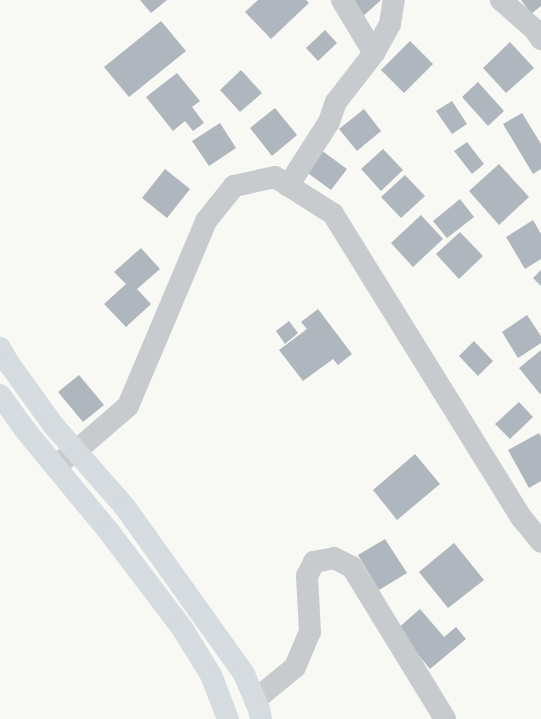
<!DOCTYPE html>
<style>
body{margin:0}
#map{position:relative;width:541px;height:719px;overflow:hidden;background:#f8f8f4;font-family:"Fira Sans Condensed",sans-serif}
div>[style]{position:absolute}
.building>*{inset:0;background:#afb6bd}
.minor>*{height:22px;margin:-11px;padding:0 11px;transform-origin:11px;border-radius:11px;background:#c7cbce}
.major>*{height:22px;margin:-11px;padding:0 11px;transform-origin:11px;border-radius:11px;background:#d6dbe0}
span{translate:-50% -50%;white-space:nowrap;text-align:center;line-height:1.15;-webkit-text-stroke:4px #fff;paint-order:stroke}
</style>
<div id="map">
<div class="building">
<i style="clip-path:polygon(140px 0,167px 0,151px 13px)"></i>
<i style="clip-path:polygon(258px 0,306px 0,309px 3px,271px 39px,245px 12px)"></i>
<i style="clip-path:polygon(346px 0,381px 0,362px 17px)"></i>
<i style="clip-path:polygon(521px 0,541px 0,541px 6px,531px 14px)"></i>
<i style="clip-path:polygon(161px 21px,186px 51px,129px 97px,104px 67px)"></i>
<i style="clip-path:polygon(325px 30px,337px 43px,318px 61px,306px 48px)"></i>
<i style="clip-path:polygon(410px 41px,433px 64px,404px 93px,381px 70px)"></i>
<i style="clip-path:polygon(510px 42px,534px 68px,506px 93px,483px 68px)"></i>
<i style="clip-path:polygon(241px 70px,262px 93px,240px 112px,220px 90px)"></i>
<i style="clip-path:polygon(177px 73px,200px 101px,192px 107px,204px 123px,193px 131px,185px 121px,173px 131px,146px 97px)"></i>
<i style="clip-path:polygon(478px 82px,504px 111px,488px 126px,462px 97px)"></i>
<i style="clip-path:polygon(452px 101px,467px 124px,452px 134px,436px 111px)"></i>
<i style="clip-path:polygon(275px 108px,297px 135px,272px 156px,250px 128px)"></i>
<i style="clip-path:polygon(364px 109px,381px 131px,357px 151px,339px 129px)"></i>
<i style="clip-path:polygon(522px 113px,541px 144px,541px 169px,533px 174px,503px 124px)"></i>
<i style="clip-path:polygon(220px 123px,236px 148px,209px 166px,192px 141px)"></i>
<i style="clip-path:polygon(467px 142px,484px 164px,472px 174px,454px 151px)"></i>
<i style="clip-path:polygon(383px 149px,403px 170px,381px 191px,361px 169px)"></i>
<i style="clip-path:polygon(321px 150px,347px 169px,331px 190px,305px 171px)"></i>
<i style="clip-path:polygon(499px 164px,529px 197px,499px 225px,469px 191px)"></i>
<i style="clip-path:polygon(165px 169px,190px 189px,167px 218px,142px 198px)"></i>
<i style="clip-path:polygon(405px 175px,425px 196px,401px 218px,381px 197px)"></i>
<i style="clip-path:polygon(460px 199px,474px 217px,447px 238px,433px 221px)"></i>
<i style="clip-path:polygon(421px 215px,443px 239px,413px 267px,391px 243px)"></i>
<i style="clip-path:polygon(533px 220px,541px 234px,541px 259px,525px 269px,506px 237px)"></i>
<i style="clip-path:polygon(460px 232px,483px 256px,459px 279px,436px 254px)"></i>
<i style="clip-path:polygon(141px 248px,160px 269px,137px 289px,151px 304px,126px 327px,104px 304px,126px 284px,114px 272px)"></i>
<i style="clip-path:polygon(541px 270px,541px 286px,533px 278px)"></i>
<i style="clip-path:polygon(318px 309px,352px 354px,338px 365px,333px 359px,303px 381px,279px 350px,307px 329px,301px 322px)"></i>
<i style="clip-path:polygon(527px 315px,541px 336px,541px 343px,518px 358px,502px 332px)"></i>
<i style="clip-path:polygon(289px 321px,298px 333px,285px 344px,276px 331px)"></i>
<i style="clip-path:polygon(474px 341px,493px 361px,478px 376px,459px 356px)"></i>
<i style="clip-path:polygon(541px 350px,541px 393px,540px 394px,519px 368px)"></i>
<i style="clip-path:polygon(79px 375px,104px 405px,83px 422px,58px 392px)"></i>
<i style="clip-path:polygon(519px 402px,533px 417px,510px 439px,495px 424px)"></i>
<i style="clip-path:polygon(539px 433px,541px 437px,541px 481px,529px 488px,508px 450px)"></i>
<i style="clip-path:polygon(415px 454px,440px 484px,397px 520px,373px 490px)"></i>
<i style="clip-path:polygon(385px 539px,407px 573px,379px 590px,358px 555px)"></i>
<i style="clip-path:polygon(454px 543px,484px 580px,448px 608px,419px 572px)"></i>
<i style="clip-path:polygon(420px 609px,444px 637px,456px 627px,466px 639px,430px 669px,397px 629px)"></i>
</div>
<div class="minor">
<i style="left:342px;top:0;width:62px;rotate:58.9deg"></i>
<i style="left:501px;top:0;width:45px;rotate:41.4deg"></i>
<i style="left:535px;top:30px;width:11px;rotate:56deg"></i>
<i style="left:288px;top:186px;width:76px;rotate:-57.4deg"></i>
<i style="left:329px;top:122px;width:21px;rotate:-71deg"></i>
<i style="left:336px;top:102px;width:62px;rotate:-52.2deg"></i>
<i style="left:374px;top:53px;width:33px;rotate:-61deg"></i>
<i style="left:390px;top:24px;width:24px;rotate:-81deg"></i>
<i style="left:55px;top:466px;width:26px;rotate:-36deg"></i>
<i style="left:76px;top:451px;width:69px;rotate:-40.9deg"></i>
<i style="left:128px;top:406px;width:201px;rotate:-67.1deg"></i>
<i style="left:206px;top:221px;width:45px;rotate:-51.3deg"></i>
<i style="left:234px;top:186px;width:42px;rotate:-12.4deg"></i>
<i style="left:275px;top:177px;width:69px;rotate:32.5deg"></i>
<i style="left:333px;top:214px;width:357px;rotate:58.2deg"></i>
<i style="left:521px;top:517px;width:32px;rotate:51deg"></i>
<i style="left:255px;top:700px;width:52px;rotate:-39.5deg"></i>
<i style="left:295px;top:667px;width:38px;rotate:-67deg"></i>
<i style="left:310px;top:632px;width:56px;rotate:-93.1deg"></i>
<i style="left:307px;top:576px;width:16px;rotate:-63deg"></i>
<i style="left:314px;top:562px;width:20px;rotate:-11deg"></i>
<i style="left:334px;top:558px;width:20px;rotate:27deg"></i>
<i style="left:352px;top:567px;width:178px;rotate:58.5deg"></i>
</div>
<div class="major">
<i style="left:0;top:348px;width:20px;rotate:60deg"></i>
<i style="left:10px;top:365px;width:75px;rotate:54.2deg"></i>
<i style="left:54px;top:426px;width:108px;rotate:48.8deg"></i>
<i style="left:125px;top:507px;width:205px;rotate:54.5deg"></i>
<i style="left:244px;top:674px;width:39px;rotate:67deg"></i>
<i style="left:259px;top:710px;width:9px;rotate:77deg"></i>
<i style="left:0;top:395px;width:44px;rotate:54.2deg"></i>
<i style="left:26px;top:431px;width:132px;rotate:50.5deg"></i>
<i style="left:110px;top:533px;width:119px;rotate:52.8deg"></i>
<i style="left:182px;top:628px;width:55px;rotate:58.3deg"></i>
<i style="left:211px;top:675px;width:47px;rotate:68.9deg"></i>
</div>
</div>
